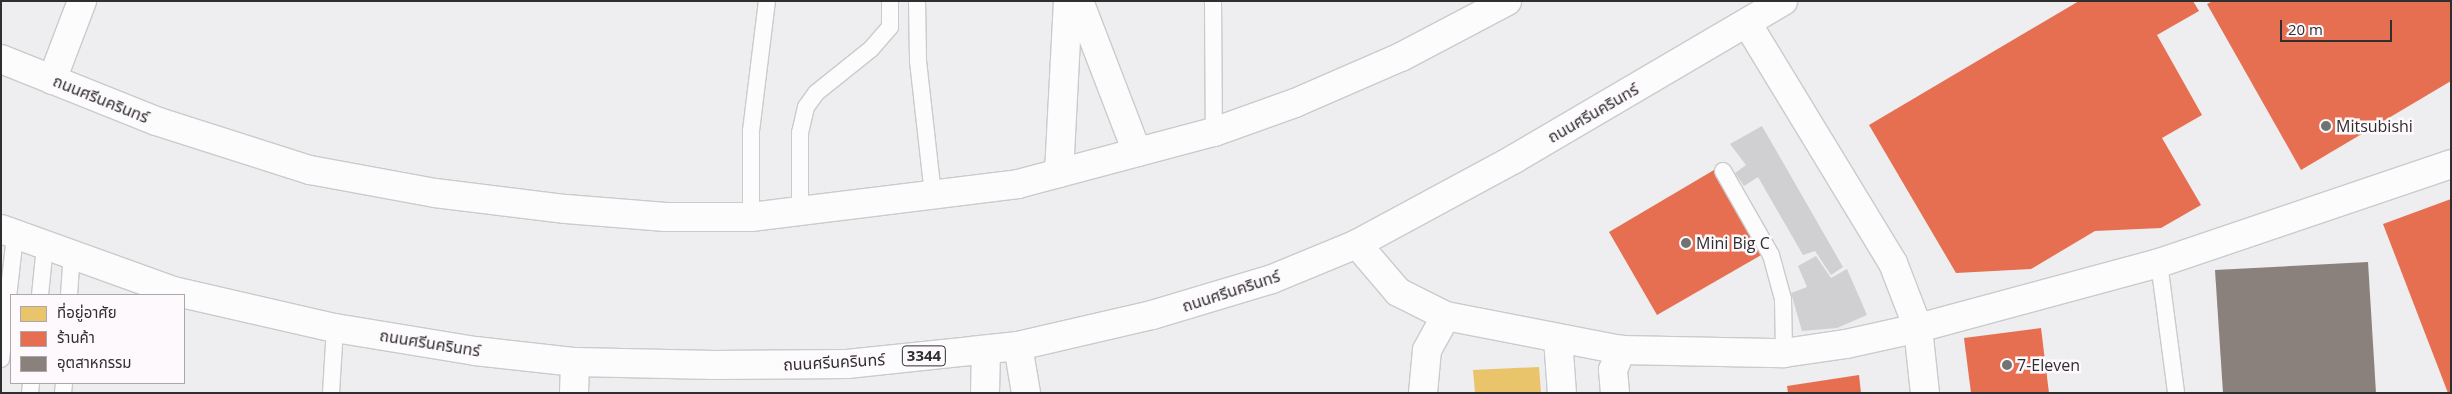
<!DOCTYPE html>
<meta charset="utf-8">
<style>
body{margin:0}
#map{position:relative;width:2452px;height:394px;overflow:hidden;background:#eeedef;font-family:"Open Sans","Noto Sans Thai",sans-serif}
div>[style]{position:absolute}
.homes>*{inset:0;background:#e9c46a}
.shops>*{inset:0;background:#e76f51}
.industry>*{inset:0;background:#8a817c}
.building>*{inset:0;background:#d0cfd1}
.roads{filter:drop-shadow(1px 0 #cbcacc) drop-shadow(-1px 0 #cbcacc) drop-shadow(0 1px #cbcacc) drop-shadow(0 -1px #cbcacc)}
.lane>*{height:16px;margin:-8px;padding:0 8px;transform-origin:8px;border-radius:8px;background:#fcfcfd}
.street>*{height:28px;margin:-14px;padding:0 14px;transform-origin:14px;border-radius:14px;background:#fcfcfd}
.secondary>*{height:28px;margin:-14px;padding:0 14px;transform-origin:14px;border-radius:14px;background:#fcfcfd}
.primary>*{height:28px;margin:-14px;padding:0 14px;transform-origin:14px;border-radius:14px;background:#fcfcfd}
.dots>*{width:14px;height:14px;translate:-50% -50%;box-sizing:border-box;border:2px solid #fdf9fd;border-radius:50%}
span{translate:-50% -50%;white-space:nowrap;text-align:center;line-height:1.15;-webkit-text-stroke:5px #fdf9fd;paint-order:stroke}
.shield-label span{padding:1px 4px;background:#fdf9fd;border:1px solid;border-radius:4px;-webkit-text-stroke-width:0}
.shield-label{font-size:15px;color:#302f30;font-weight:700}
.street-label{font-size:16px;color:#302f30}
.poi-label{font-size:16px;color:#302f30}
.left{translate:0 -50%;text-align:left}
.frame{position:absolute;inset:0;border:2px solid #302f30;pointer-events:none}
.legend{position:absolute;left:10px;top:294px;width:175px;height:90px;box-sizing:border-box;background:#fdf9fd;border:1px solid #aba8ab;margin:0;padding:6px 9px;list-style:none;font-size:15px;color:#302f30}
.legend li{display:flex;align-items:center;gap:10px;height:25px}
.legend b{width:25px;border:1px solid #aba8ab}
.scale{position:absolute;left:2280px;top:20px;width:112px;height:22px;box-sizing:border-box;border:2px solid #302f30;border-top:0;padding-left:6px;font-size:15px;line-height:18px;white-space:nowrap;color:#302f30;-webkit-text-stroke:4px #fdf9fd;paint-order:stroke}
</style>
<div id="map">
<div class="homes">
<i style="clip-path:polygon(1539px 367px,1541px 393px,1475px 393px,1473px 370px)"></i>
</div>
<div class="shops">
<i style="clip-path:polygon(2079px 1px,2193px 1px,2199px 11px,2157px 35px,2202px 115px,2162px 138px,2201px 205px,2161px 228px,2095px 231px,2031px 269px,1956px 273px,1869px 125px)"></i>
<i style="clip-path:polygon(2213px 1px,2451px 1px,2451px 81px,2301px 170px,2207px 4px)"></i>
<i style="clip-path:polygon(1714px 170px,1763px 254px,1657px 315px,1609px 232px)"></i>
<i style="clip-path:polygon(2451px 199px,2451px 393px,2448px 393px,2383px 224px)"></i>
<i style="clip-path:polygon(2041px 328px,2049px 393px,1971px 393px,1964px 338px)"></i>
<i style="clip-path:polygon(1859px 375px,1861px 393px,1788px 393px,1787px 386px)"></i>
</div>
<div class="industry">
<i style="clip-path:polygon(2368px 262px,2376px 393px,2223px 393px,2215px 270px)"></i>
</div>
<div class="building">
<i style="clip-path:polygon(1762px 126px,1843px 267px,1831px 275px,1815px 251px,1803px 255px,1758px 177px,1744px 186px,1735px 173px,1746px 165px,1730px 144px)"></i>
<i style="clip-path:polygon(1816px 256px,1831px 278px,1847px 269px,1867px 315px,1837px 328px,1802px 331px,1791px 293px,1807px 287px,1798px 266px)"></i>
</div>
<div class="roads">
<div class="lane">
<i style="left:917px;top:1px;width:60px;rotate:89deg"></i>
<i style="left:918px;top:61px;width:134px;rotate:83.6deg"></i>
<i style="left:1213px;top:1px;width:131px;rotate:89.6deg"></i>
<i style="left:1723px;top:171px;width:97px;rotate:60.3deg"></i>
<i style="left:1771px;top:255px;width:46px;rotate:74.7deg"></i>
<i style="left:1783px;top:299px;width:54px;rotate:88.9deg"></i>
<i style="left:800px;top:211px;width:78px;rotate:-90deg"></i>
<i style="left:800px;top:133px;width:27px;rotate:-77deg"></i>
<i style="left:806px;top:107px;width:17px;rotate:-54deg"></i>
<i style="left:816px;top:93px;width:70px;rotate:-38.7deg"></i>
<i style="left:871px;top:49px;width:29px;rotate:-49deg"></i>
<i style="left:890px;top:27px;width:26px;rotate:-90deg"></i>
<i style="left:751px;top:217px;width:86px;rotate:-90deg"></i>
<i style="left:751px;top:131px;width:131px;rotate:-83deg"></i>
<i style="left:2159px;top:263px;width:131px;rotate:82.5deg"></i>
<i style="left:40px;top:295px;width:49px;rotate:-84.2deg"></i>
<i style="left:69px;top:295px;width:39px;rotate:-86deg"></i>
<i style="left:1px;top:359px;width:124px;rotate:-83.5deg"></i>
<i style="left:30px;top:393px;width:10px;rotate:-84deg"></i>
<i style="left:63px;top:393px;width:10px;rotate:-84deg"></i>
<i style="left:331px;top:393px;width:65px;rotate:-86.5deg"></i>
</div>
<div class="street">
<i style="left:1079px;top:1px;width:162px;rotate:69deg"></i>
<i style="left:1747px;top:23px;width:281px;rotate:58.7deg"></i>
<i style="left:1893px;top:263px;width:70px;rotate:69deg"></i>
<i style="left:1918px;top:328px;width:65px;rotate:83.9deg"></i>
<i style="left:52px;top:80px;width:85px;rotate:-69.2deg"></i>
<i style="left:1059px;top:173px;width:172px;rotate:-87deg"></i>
<i style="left:1558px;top:339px;width:54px;rotate:85.8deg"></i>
<i style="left:1018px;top:346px;width:48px;rotate:80.3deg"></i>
<i style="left:574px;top:393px;width:31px;rotate:-88deg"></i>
<i style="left:985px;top:393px;width:43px;rotate:-88.7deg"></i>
<i style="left:1423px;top:393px;width:43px;rotate:-84.7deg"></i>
<i style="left:1427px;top:350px;width:39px;rotate:-61deg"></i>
<i style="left:1615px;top:393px;width:23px;rotate:-95deg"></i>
<i style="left:1613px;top:370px;width:22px;rotate:-68deg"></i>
</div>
<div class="secondary">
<i style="left:1357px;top:244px;width:63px;rotate:49.5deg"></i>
<i style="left:1398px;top:292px;width:54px;rotate:26.6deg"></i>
<i style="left:1446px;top:316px;width:178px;rotate:11deg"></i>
<i style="left:1621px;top:350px;width:163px;rotate:1.1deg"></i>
<i style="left:1784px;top:353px;width:63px;rotate:-8.3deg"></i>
<i style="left:1846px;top:344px;width:74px;rotate:-12.5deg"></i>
<i style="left:1918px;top:328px;width:250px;rotate:-15.1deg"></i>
<i style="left:2159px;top:263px;width:308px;rotate:-18.7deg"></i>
</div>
<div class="primary">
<i style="left:1px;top:59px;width:167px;rotate:21.8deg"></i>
<i style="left:156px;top:121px;width:162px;rotate:17.7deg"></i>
<i style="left:310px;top:170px;width:127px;rotate:10.4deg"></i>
<i style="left:435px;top:193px;width:132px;rotate:7deg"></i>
<i style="left:566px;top:209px;width:100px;rotate:4.6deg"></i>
<i style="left:666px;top:217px;width:85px"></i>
<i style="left:751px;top:217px;width:269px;rotate:-7deg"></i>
<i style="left:1018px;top:184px;width:203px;rotate:-14.9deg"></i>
<i style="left:1214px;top:132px;width:86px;rotate:-19.7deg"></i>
<i style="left:1295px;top:103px;width:116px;rotate:-23.5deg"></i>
<i style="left:1401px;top:57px;width:120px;rotate:-27.8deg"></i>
<i style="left:1px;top:229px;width:183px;rotate:19.8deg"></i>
<i style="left:173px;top:291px;width:166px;rotate:12.9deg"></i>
<i style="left:335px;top:328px;width:142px;rotate:9.3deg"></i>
<i style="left:475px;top:351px;width:101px;rotate:6.3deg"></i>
<i style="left:575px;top:362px;width:139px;rotate:1.2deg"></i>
<i style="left:714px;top:365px;width:133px;rotate:-0.4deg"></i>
<i style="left:847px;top:364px;width:172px;rotate:-6deg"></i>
<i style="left:1018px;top:346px;width:138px;rotate:-13deg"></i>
<i style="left:1152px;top:315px;width:125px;rotate:-16.7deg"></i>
<i style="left:1272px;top:279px;width:92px;rotate:-22.4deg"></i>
<i style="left:1357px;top:244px;width:179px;rotate:-28.4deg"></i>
<i style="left:1514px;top:159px;width:312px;rotate:-30.4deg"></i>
</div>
</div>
<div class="dots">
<i style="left:2326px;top:126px;background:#727273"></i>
<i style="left:1686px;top:243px;background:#727273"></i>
<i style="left:2007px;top:365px;background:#727273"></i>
</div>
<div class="shield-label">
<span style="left:924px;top:356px">3344</span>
</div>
<div class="street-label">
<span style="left:101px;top:99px;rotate:22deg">ถนนศรีนครินทร์</span>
<span style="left:1593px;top:113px;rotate:-30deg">ถนนศรีนครินทร์</span>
<span style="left:1231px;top:291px;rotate:-18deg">ถนนศรีนครินทร์</span>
<span style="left:430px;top:343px;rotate:9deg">ถนนศรีนครินทร์</span>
<span style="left:834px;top:362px;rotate:-3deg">ถนนศรีนครินทร์</span>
</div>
<div class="poi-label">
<span class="left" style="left:2336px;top:126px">Mitsubishi</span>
<span class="left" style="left:1696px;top:243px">Mini Big C</span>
<span class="left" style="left:2017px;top:365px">7-Eleven</span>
</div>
<div class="frame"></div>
<ul class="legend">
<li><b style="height:14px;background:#e9c46a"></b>ที่อยู่อาศัย</li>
<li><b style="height:14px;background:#e76f51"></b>ร้านค้า</li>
<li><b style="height:14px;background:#8a817c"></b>อุตสาหกรรม</li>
</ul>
<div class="scale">20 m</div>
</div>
